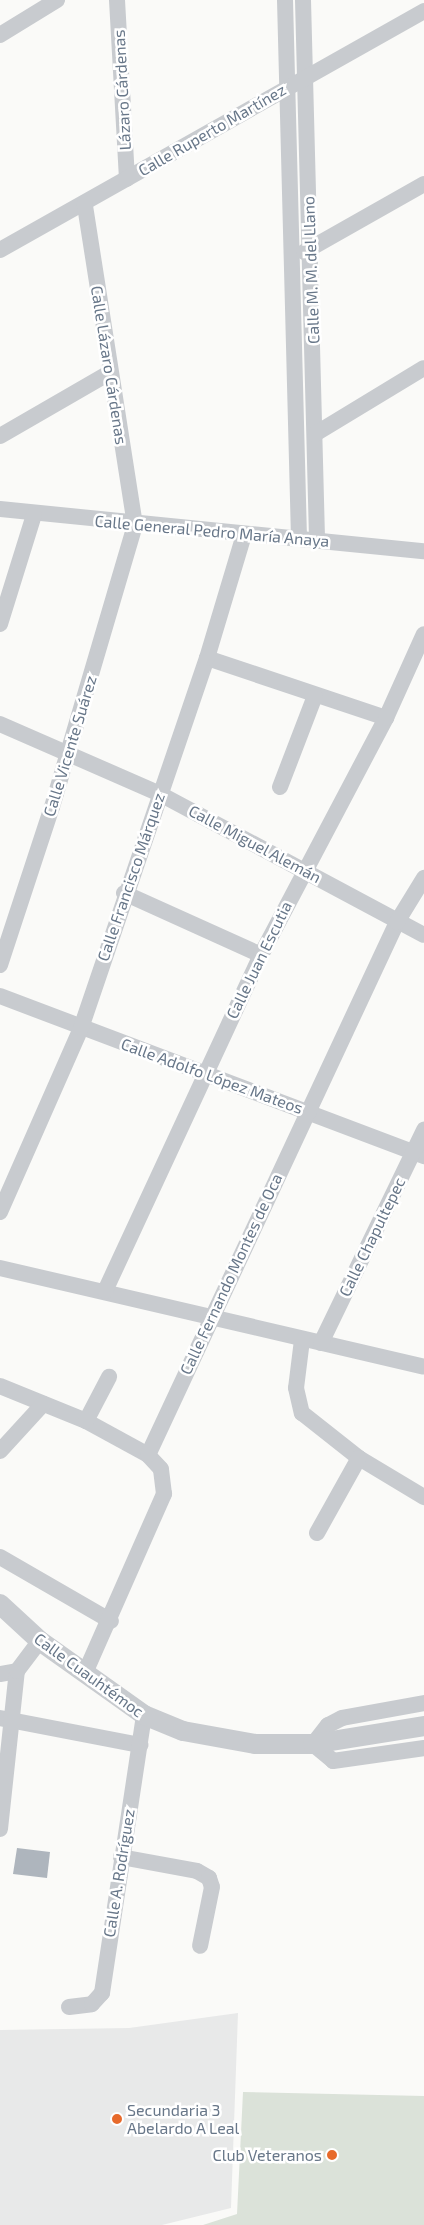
<!DOCTYPE html>
<meta charset="utf-8">
<style>
body{margin:0}
#map{position:relative;width:424px;height:2225px;overflow:hidden;background:#fafaf8;font-family:"Exo 2",sans-serif}
div>[style]{position:absolute}
.built>*{inset:0;background:#e8e9e9}
.green>*{inset:0;background:#dbe2d9}
.building>*{inset:0;background:#aeb5bd}
.minor>*{height:16px;margin:-8px;padding:0 8px;transform-origin:8px;border-radius:8px;background:#c8cbcf}
.tertiary>*{height:20px;margin:-10px;padding:0 10px;transform-origin:10px;border-radius:10px;background:#c8cbcf}
.dots>*{width:14px;height:14px;translate:-50% -50%;box-sizing:border-box;border:2px solid #fff;border-radius:50%}
span{translate:-50% -50%;white-space:nowrap;text-align:center;line-height:1.15;-webkit-text-stroke:5px #fff;paint-order:stroke}
.street-label{font-size:16px;color:#687789}
.poi-label{font-size:16px;color:#687789}
.left{translate:0 -50%;text-align:left}
.right{translate:-100% -50%;text-align:right}
</style>
<div id="map">
<div class="built">
<i style="clip-path:polygon(238px 2013px,231px 2208px,162px 2225px,0 2225px,0 2030px,129px 2028px)"></i>
</div>
<div class="green">
<i style="clip-path:polygon(243px 2092px,424px 2096px,424px 2225px,203px 2225px,237px 2214px)"></i>
</div>
<div class="building">
<i style="clip-path:polygon(17px 1848px,50px 1852px,47px 1878px,13px 1874px)"></i>
</div>
<div class="minor">
<i style="left:117px;top:0;width:179px;rotate:86.8deg"></i>
<i style="left:285px;top:0;width:538px;rotate:88.51deg"></i>
<i style="left:303px;top:0;width:539px;rotate:88.51deg"></i>
<i style="left:0;top:35px;width:67px;rotate:-31.6deg"></i>
<i style="left:0;top:250px;width:487px;rotate:-29.4deg"></i>
<i style="left:304px;top:252px;width:138px;rotate:-29.5deg"></i>
<i style="left:315px;top:434px;width:127px;rotate:-31.2deg"></i>
<i style="left:0;top:436px;width:126px;rotate:-30deg"></i>
<i style="left:0;top:509px;width:426px;rotate:5.7deg"></i>
<i style="left:0;top:624px;width:114px;rotate:-72.7deg"></i>
<i style="left:207px;top:658px;width:189px;rotate:18.5deg"></i>
<i style="left:0;top:724px;width:175px;rotate:23.6deg"></i>
<i style="left:160px;top:794px;width:299px;rotate:28.1deg"></i>
<i style="left:280px;top:787px;width:97px;rotate:-69deg"></i>
<i style="left:124px;top:893px;width:150px;rotate:24.3deg"></i>
<i style="left:0;top:965px;width:166px;rotate:-71.8deg"></i>
<i style="left:52px;top:807px;width:294px;rotate:-73.6deg"></i>
<i style="left:135px;top:525px;width:325px;rotate:-98.9deg"></i>
<i style="left:0;top:996px;width:453px;rotate:20.7deg"></i>
<i style="left:0;top:1212px;width:201px;rotate:-66.2deg"></i>
<i style="left:81px;top:1028px;width:391px;rotate:-71.2deg"></i>
<i style="left:207px;top:658px;width:128px;rotate:-73.3deg"></i>
<i style="left:0;top:1268px;width:435px;rotate:13.1deg"></i>
<i style="left:105px;top:1291px;width:370px;rotate:-65.1deg"></i>
<i style="left:261px;top:955px;width:268px;rotate:-62.2deg"></i>
<i style="left:386px;top:718px;width:92px;rotate:-65.7deg"></i>
<i style="left:302px;top:1340px;width:48px;rotate:97.1deg"></i>
<i style="left:296px;top:1388px;width:26px;rotate:77deg"></i>
<i style="left:302px;top:1413px;width:73px;rotate:38.3deg"></i>
<i style="left:359px;top:1458px;width:76px;rotate:31deg"></i>
<i style="left:321px;top:1343px;width:237px;rotate:-64.2deg"></i>
<i style="left:0;top:1386px;width:93px;rotate:22.1deg"></i>
<i style="left:86px;top:1421px;width:71px;rotate:28.7deg"></i>
<i style="left:86px;top:1421px;width:50px;rotate:-62.4deg"></i>
<i style="left:0;top:1451px;width:64px;rotate:-47.5deg"></i>
<i style="left:317px;top:1533px;width:86px;rotate:-60.8deg"></i>
<i style="left:0;top:1557px;width:128px;rotate:30deg"></i>
<i style="left:85px;top:1673px;width:196px;rotate:-66.2deg"></i>
<i style="left:164px;top:1494px;width:25px;rotate:-97deg"></i>
<i style="left:161px;top:1469px;width:19px;rotate:-133deg"></i>
<i style="left:148px;top:1455px;width:588px;rotate:-64.96deg"></i>
<i style="left:397px;top:922px;width:52px;rotate:-58.5deg"></i>
<i style="left:0;top:1674px;width:17px;rotate:-10deg"></i>
<i style="left:424px;top:1703px;width:83px;rotate:169.6deg"></i>
<i style="left:342px;top:1718px;width:16px;rotate:153deg"></i>
<i style="left:328px;top:1725px;width:24px;rotate:128deg"></i>
<i style="left:313px;top:1744px;width:26px;rotate:40deg"></i>
<i style="left:333px;top:1761px;width:92px;rotate:-8.1deg"></i>
<i style="left:0;top:1718px;width:143px;rotate:10.9deg"></i>
<i style="left:0;top:1829px;width:159px;rotate:-83.9deg"></i>
<i style="left:17px;top:1671px;width:38px;rotate:-53deg"></i>
<i style="left:121px;top:1857px;width:77px;rotate:10.4deg"></i>
<i style="left:197px;top:1871px;width:14px;rotate:30deg"></i>
<i style="left:209px;top:1878px;width:9px;rotate:72deg"></i>
<i style="left:212px;top:1887px;width:60px;rotate:101.5deg"></i>
<i style="left:69px;top:2007px;width:23px;rotate:-7deg"></i>
<i style="left:92px;top:2004px;width:15px;rotate:-48deg"></i>
<i style="left:102px;top:1993px;width:281px;rotate:-81.4deg"></i>
</div>
<div class="tertiary">
<i style="left:0;top:1604px;width:54px;rotate:42.8deg"></i>
<i style="left:40px;top:1641px;width:128px;rotate:35.4deg"></i>
<i style="left:144px;top:1715px;width:42px;rotate:22.3deg"></i>
<i style="left:183px;top:1731px;width:73px;rotate:10.2deg"></i>
<i style="left:255px;top:1744px;width:58px"></i>
<i style="left:313px;top:1744px;width:112px;rotate:-9.2deg"></i>
</div>
<div class="dots">
<i style="left:117px;top:2119px;background:#e76a2b"></i>
<i style="left:332px;top:2155px;background:#e76a2b"></i>
</div>
<div class="street-label">
<span style="left:122px;top:90px;rotate:-93deg">Lázaro Cárdenas</span>
<span style="left:212px;top:130px;rotate:-30deg">Calle Ruperto Martínez</span>
<span style="left:311px;top:270px;rotate:-92deg">Calle M. M. del Llano</span>
<span style="left:109px;top:365px;rotate:81deg">Calle Lázaro Cárdenas</span>
<span style="left:212px;top:531px;rotate:5deg">Calle General Pedro María Anaya</span>
<span style="left:70px;top:746px;rotate:-73deg">Calle Vicente Suárez</span>
<span style="left:255px;top:844px;rotate:28deg">Calle Miguel Alemán</span>
<span style="left:131px;top:877px;rotate:-71deg">Calle Francisco Márquez</span>
<span style="left:259px;top:960px;rotate:-64deg">Calle Juan Escutia</span>
<span style="left:212px;top:1076px;rotate:20deg">Calle Adolfo López Mateos</span>
<span style="left:372px;top:1237px;rotate:-64deg">Calle Chapultepec</span>
<span style="left:231px;top:1274px;rotate:-65deg">Calle Fernando Montes de Oca</span>
<span style="left:89px;top:1675px;rotate:36deg">Calle Cuauhtémoc</span>
<span style="left:119px;top:1873px;rotate:-81deg">Calle A. Rodríguez</span>
</div>
<div class="poi-label">
<span class="left" style="left:127px;top:2119px">Secundaria 3<br>Abelardo A Leal</span>
<span class="right" style="left:322px;top:2155px">Club Veteranos</span>
</div>
</div>
